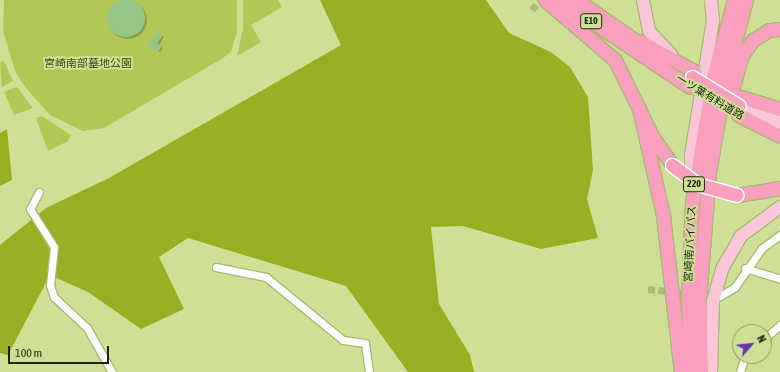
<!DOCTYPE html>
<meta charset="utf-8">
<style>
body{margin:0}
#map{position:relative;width:780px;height:372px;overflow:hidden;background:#cfe096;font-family:"Asap Condensed","Noto Sans JP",sans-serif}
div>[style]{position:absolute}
.green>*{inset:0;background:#b1c756}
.forest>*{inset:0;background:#98ae23}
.shadow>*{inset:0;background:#0003}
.round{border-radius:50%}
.building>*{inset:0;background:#97c689}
.street-tunnel>*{height:7px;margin-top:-3.5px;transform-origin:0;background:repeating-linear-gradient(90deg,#acba79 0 7px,transparent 0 10.5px)}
.roads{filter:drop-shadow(1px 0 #a9b971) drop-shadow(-1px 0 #a9b971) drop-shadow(0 1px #a9b971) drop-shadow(0 -1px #a9b971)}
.street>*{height:7px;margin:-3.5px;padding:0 3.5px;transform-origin:3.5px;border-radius:3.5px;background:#fff}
.primary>*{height:12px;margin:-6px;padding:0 6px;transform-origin:6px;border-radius:6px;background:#fbc6d7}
.highway>*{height:13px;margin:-6.5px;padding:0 6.5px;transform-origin:6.5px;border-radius:6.5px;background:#f8a0bd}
.bridges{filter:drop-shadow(1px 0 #fff) drop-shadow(-1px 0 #fff) drop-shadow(0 1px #fff) drop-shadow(0 -1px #fff)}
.highway-bridge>*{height:13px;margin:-6.5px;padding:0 6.5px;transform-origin:6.5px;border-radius:6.5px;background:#f8a0bd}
span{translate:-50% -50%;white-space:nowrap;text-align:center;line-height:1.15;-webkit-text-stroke:3.5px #cfe096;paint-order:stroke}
.shield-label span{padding:1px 3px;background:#cfe096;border:1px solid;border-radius:3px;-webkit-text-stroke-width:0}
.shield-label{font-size:10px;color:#1e2305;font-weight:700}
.park-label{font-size:11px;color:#3e4713}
.street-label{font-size:11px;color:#1e2305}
.north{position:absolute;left:732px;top:324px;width:40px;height:40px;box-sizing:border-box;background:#cfe096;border:1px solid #88945c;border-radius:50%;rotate:62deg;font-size:11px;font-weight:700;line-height:16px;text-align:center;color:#1e2305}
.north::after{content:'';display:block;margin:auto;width:14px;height:18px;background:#63a;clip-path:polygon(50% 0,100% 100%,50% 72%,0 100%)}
.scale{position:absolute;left:8px;top:346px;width:101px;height:18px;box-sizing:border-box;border:2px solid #1e2305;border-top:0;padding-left:5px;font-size:12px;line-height:14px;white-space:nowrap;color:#1e2305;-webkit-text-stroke:3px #cfe096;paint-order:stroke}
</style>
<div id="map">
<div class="green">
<i style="clip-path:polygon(4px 0,237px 0,237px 32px,231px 52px,223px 58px,104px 128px,83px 131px,50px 115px,25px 87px,15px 71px,3px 31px)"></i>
<i style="clip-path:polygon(243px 0,278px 0,282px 7px,251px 25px,261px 42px,237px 56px,243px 29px)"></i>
<i style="clip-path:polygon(4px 61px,13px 81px,2px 87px,0 62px)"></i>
<i style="clip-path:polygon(17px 87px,33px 108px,14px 115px,4px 92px)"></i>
<i style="clip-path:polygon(42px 116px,71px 135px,68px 141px,48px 151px,36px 118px)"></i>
</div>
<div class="forest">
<i style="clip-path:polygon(320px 0,486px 0,509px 33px,551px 52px,570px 67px,588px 97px,593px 170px,587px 199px,598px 238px,541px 249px,463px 226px,431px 227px,439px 304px,470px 355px,474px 372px,408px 372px,346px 286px,188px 238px,159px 257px,184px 309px,141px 329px,88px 292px,50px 275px,8px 355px,0 353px,0 245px,46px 208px,109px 178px,341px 45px)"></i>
<i style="clip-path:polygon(7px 129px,12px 180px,0 186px,0 133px)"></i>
</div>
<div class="shadow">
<i class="round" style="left:109px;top:1px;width:38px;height:38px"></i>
<i style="clip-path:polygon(158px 33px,164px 37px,159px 45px,163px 48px,160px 52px,150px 44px)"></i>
</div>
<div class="building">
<i class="round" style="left:107px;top:-1px;width:38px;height:38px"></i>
<i style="clip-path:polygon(157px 32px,163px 35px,157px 43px,162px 46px,158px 52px,148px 44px)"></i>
</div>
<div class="street-tunnel">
<i style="left:532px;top:10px;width:13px;rotate:-51deg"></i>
<i style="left:648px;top:289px;width:70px;rotate:5.7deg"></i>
</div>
<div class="roads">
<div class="street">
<i style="left:39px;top:192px;width:19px;rotate:118deg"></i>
<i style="left:30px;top:209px;width:45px;rotate:57.7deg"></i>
<i style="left:54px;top:247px;width:38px;rotate:96deg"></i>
<i style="left:50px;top:285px;width:13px;rotate:72deg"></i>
<i style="left:54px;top:297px;width:45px;rotate:43.2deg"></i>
<i style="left:87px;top:328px;width:51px;rotate:60.4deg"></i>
<i style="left:216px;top:267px;width:51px;rotate:11.3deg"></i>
<i style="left:266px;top:277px;width:99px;rotate:39.3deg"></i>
<i style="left:343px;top:340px;width:22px;rotate:8deg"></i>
<i style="left:365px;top:343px;width:29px;rotate:82deg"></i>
<i style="left:745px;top:268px;width:37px;rotate:17deg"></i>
<i style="left:720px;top:296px;width:17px;rotate:-31deg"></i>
<i style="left:735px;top:287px;width:47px;rotate:-55.3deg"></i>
<i style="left:762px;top:248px;width:22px;rotate:-36deg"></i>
<i style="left:764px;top:339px;width:21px;rotate:-41deg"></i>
<i style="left:740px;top:372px;width:17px;rotate:-73deg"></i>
</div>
<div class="primary">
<i style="left:643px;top:0;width:32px;rotate:79deg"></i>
<i style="left:649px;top:31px;width:33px;rotate:47deg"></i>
<i style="left:741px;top:102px;width:44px;rotate:28.3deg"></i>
<i style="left:691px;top:184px;width:29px;rotate:-90deg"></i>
<i style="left:691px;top:155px;width:137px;rotate:-80.7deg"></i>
<i style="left:713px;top:20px;width:20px;rotate:-96deg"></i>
<i style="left:711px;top:372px;width:71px;rotate:-88.4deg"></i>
<i style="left:713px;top:301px;width:33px;rotate:-74deg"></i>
<i style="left:722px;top:269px;width:38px;rotate:-60deg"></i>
<i style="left:741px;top:236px;width:49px;rotate:-36.6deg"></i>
</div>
<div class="highway">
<i style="left:545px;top:0;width:92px;rotate:40.6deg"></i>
<i style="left:615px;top:60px;width:85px;rotate:64deg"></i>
<i style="left:652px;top:136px;width:35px;rotate:55deg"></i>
<i style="left:560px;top:0;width:156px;rotate:33.8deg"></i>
<i style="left:577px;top:0;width:84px;rotate:34.8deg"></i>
<i style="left:639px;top:41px;width:63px;rotate:28.6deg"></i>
<i style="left:730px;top:97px;width:44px;rotate:-74.1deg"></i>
<i style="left:742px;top:55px;width:19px;rotate:-54deg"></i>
<i style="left:753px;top:40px;width:19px;rotate:-32deg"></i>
<i style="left:769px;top:30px;width:11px;rotate:-5deg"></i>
<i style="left:741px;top:97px;width:41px;rotate:17.1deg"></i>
<i style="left:639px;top:108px;width:110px;rotate:77.4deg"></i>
<i style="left:663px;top:215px;width:158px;rotate:83.5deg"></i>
<i style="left:738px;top:115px;width:47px;rotate:26.6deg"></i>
<i style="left:737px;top:195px;width:44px;rotate:-9.2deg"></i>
<i style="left:690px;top:372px;width:78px;rotate:-91.5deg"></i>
<i style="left:688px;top:294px;width:91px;rotate:-87.5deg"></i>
<i style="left:692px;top:203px;width:128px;rotate:-80.5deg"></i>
<i style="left:713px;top:77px;width:80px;rotate:-74.7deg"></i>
<i style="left:701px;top:372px;width:72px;rotate:-91.6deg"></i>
<i style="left:699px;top:300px;width:128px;rotate:-85.5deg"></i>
<i style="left:709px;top:172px;width:97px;rotate:-80deg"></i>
<i style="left:726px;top:76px;width:79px;rotate:-75.3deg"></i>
</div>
</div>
<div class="bridges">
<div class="highway-bridge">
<i style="left:692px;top:77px;width:55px;rotate:31.7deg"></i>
<i style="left:672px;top:165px;width:31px;rotate:37deg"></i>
<i style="left:697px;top:184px;width:41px;rotate:15.4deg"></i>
</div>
</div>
<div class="shield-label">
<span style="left:591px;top:21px">E10</span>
<span style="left:694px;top:184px">220</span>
</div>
<div class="park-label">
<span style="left:88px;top:63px">宮崎南部墓地公園</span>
</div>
<div class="street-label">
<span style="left:710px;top:97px;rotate:31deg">一ツ葉有料道路</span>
<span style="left:690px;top:244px;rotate:-87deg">宮崎南バイパス</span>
</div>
<div class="north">N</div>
<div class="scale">100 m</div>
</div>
